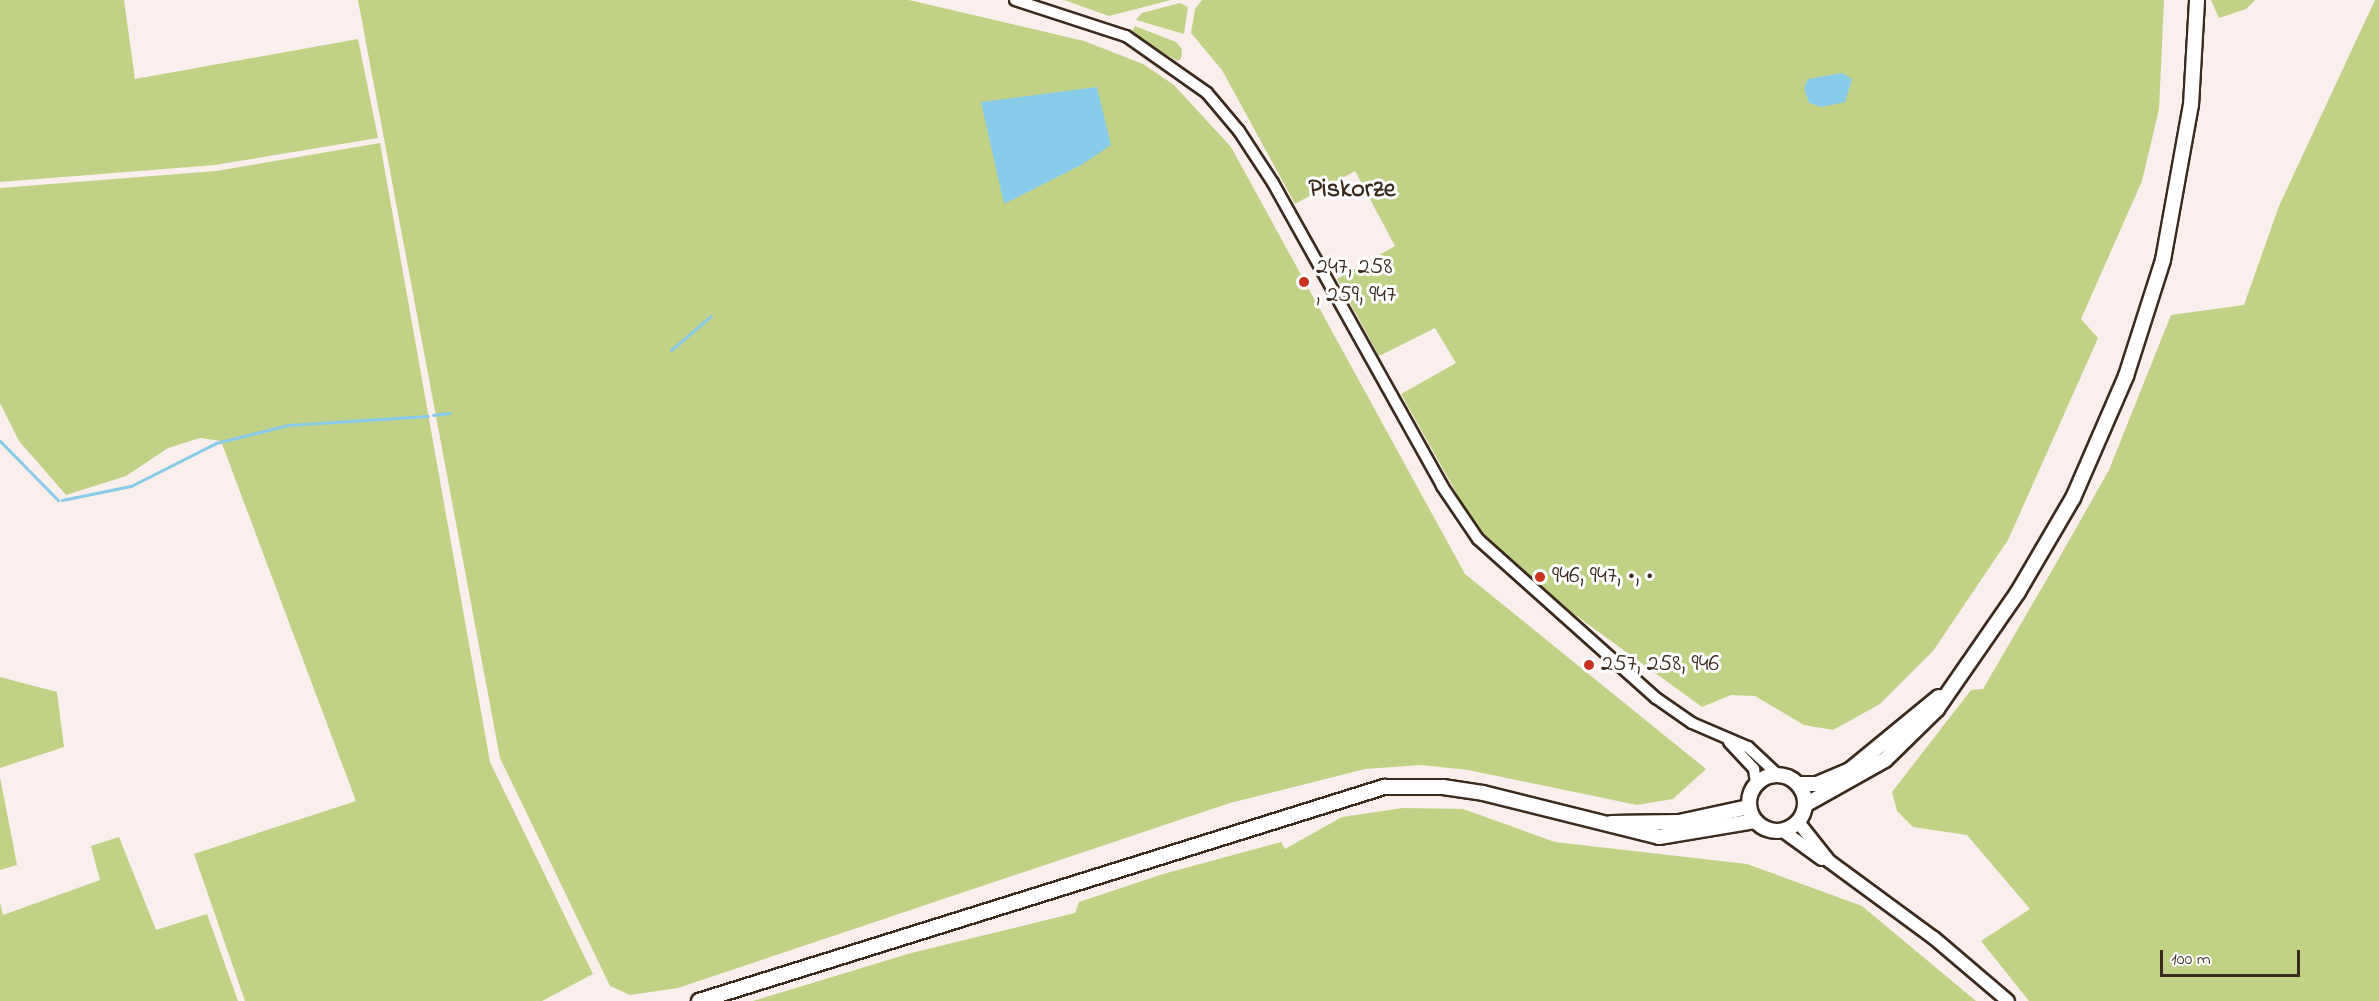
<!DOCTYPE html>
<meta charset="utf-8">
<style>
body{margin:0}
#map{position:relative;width:2379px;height:1001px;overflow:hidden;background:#faefec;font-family:"Indie Flower",sans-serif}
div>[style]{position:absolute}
.green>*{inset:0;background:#c1d287}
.water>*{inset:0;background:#87cbe8}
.stream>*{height:3px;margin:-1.5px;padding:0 1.5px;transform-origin:1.5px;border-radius:1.5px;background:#87cbe8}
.roads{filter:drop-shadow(2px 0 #3b2a1e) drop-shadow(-2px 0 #3b2a1e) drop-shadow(0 2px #3b2a1e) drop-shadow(0 -2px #3b2a1e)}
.tertiary>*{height:10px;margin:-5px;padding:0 5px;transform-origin:5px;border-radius:5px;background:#fff}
.secondary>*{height:12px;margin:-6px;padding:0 6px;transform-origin:6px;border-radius:6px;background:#fff}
.primary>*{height:14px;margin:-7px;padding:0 7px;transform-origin:7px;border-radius:7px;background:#fff}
.primary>.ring{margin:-7px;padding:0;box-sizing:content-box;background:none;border:14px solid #fff;border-radius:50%}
.dots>*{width:16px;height:16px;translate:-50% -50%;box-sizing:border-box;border:3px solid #fff;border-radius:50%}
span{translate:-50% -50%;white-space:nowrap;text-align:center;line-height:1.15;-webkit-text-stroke:6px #fff;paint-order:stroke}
.poi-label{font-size:24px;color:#3b2a1e}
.left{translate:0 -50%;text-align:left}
.neighbourhood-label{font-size:26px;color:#3b2a1e;font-weight:700}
.scale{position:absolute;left:2160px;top:950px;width:140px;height:27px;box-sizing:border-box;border:3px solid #3b2a1e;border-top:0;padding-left:8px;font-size:18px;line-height:21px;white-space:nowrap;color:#3b2a1e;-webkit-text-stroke:4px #fff;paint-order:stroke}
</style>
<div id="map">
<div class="green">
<i style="clip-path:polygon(0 0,124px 0,135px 79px,358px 39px,378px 138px,215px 165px,0 182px)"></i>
<i style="clip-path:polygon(358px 0,909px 0,1084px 41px,1143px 64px,1174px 85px,1231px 147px,1465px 574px,1706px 769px,1673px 799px,1637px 805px,1468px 770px,1421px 765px,1365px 769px,1230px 803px,678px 988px,630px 995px,610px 986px,500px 758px)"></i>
<i style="clip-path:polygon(1064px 0,1171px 0,1109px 16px)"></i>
<i style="clip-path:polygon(1202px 0,2164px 0,2159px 109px,2142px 181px,2081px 319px,2098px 338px,2008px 540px,1933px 651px,1880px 704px,1833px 730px,1804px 725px,1755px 696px,1731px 695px,1702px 707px,1490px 553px,1401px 394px,1456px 363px,1435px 328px,1379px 356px,1337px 279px,1395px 246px,1355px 171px,1295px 204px,1222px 70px,1191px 33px,1195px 9px)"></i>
<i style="clip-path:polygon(2211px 0,2255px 0,2246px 9px,2219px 18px)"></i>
<i style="clip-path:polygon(2375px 0,2379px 0,2379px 1001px,2029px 1001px,1981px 941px,2030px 909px,1967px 835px,1913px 827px,1897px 811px,1892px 792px,1971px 690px,1983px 689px,2054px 567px,2109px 470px,2171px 315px,2244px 305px,2279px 206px)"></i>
<i style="clip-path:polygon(1180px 3px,1188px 7px,1184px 34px,1136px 20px,1142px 13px)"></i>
<i style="clip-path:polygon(1135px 26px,1176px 42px,1182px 49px,1181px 59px,1177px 61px,1131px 33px)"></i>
<i style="clip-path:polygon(380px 143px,490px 762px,593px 974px,542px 1001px,245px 1001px,194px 854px,356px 801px,221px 441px,200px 438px,168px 448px,126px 476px,66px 495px,19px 441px,0 403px,0 188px,216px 171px)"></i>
<i style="clip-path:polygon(0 677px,57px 692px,64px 747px,0 768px)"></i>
<i style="clip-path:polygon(0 777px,17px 865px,0 870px)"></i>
<i style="clip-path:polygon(1403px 808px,1463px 809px,1555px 842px,1747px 864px,1862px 906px,1976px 1001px,753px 1001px,911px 953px,1075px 913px,1079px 902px,1163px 874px,1281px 842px,1285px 849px,1342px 817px)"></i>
<i style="clip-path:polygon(119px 837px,156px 930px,207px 914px,238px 1001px,0 1001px,0 903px,3px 915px,100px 880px,91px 846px)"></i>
</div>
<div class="water">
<i style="clip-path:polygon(1842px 73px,1852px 79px,1845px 102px,1822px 107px,1809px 103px,1804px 88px,1808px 79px)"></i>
<i style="clip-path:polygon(1097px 87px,1111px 145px,1083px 164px,1004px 204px,981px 102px)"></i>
</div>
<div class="stream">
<i style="left:671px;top:350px;width:52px;rotate:-40.4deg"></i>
<i style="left:433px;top:415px;width:17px;rotate:-7deg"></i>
<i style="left:0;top:441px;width:83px;rotate:45.5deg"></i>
<i style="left:62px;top:500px;width:70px;rotate:-11.5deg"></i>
<i style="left:131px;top:486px;width:95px;rotate:-26.8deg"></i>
<i style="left:216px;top:443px;width:74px;rotate:-14deg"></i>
<i style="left:288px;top:425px;width:140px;rotate:-3.7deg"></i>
</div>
<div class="roads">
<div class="tertiary">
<i style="left:1015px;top:0;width:117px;rotate:18deg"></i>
<i style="left:1126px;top:36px;width:99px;rotate:35.1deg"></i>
<i style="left:1207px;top:93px;width:50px;rotate:49.9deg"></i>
<i style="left:1239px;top:131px;width:62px;rotate:56.8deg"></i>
<i style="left:1273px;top:183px;width:347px;rotate:60.8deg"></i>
<i style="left:1442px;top:486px;width:64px;rotate:55.8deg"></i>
<i style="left:1478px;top:539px;width:239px;rotate:41.8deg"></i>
<i style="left:1656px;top:698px;width:44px;rotate:34.8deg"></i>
<i style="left:1692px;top:723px;width:61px;rotate:23.2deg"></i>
<i style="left:1748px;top:747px;width:41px;rotate:43deg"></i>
<i style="left:1729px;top:742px;width:37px;rotate:47deg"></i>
<i style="left:1754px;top:769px;width:15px;rotate:82deg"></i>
</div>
<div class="secondary">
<i style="left:1798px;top:822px;width:50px;rotate:51.5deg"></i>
<i style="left:1829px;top:861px;width:130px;rotate:36.3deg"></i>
<i style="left:1934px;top:938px;width:97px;rotate:40.4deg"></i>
<i style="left:1783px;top:831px;width:48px;rotate:35.7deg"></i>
</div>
<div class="primary">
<i class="ring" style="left:1749px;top:775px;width:42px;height:42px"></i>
<i style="left:1798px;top:784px;width:19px"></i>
<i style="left:1817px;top:784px;width:36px;rotate:-23deg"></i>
<i style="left:1850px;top:770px;width:115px;rotate:-39.4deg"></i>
<i style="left:1805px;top:805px;width:92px;rotate:-29.4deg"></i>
<i style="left:1885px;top:760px;width:73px;rotate:-44.4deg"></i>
<i style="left:1937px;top:709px;width:142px;rotate:-55.3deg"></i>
<i style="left:2018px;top:592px;width:109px;rotate:-59.7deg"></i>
<i style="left:2073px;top:498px;width:133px;rotate:-66.5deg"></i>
<i style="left:2126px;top:376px;width:122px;rotate:-72.3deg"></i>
<i style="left:2163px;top:260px;width:158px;rotate:-79.8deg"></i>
<i style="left:2191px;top:105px;width:105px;rotate:-86.7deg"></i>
<i style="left:1611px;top:823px;width:68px;rotate:-0.8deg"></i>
<i style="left:1679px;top:822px;width:72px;rotate:-12.1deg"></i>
<i style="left:699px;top:1001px;width:718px;rotate:-17.35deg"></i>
<i style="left:1384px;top:787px;width:59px"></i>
<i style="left:1443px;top:787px;width:40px;rotate:8.5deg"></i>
<i style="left:1483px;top:793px;width:181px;rotate:14deg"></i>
<i style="left:1659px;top:837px;width:97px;rotate:-9.5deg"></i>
</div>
</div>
<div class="dots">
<i style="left:1304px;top:282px;background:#c8321e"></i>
<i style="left:1540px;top:577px;background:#c8321e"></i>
<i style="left:1589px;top:665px;background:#c8321e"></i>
</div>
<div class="poi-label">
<span class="left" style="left:1316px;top:282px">247, 258<br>, 259, 947</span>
<span class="left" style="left:1552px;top:577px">946, 947, •, •</span>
<span class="left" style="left:1601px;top:665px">257, 258, 946</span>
</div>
<div class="neighbourhood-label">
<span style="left:1352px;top:191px">Piskorze</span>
</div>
<div class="scale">100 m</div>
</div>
